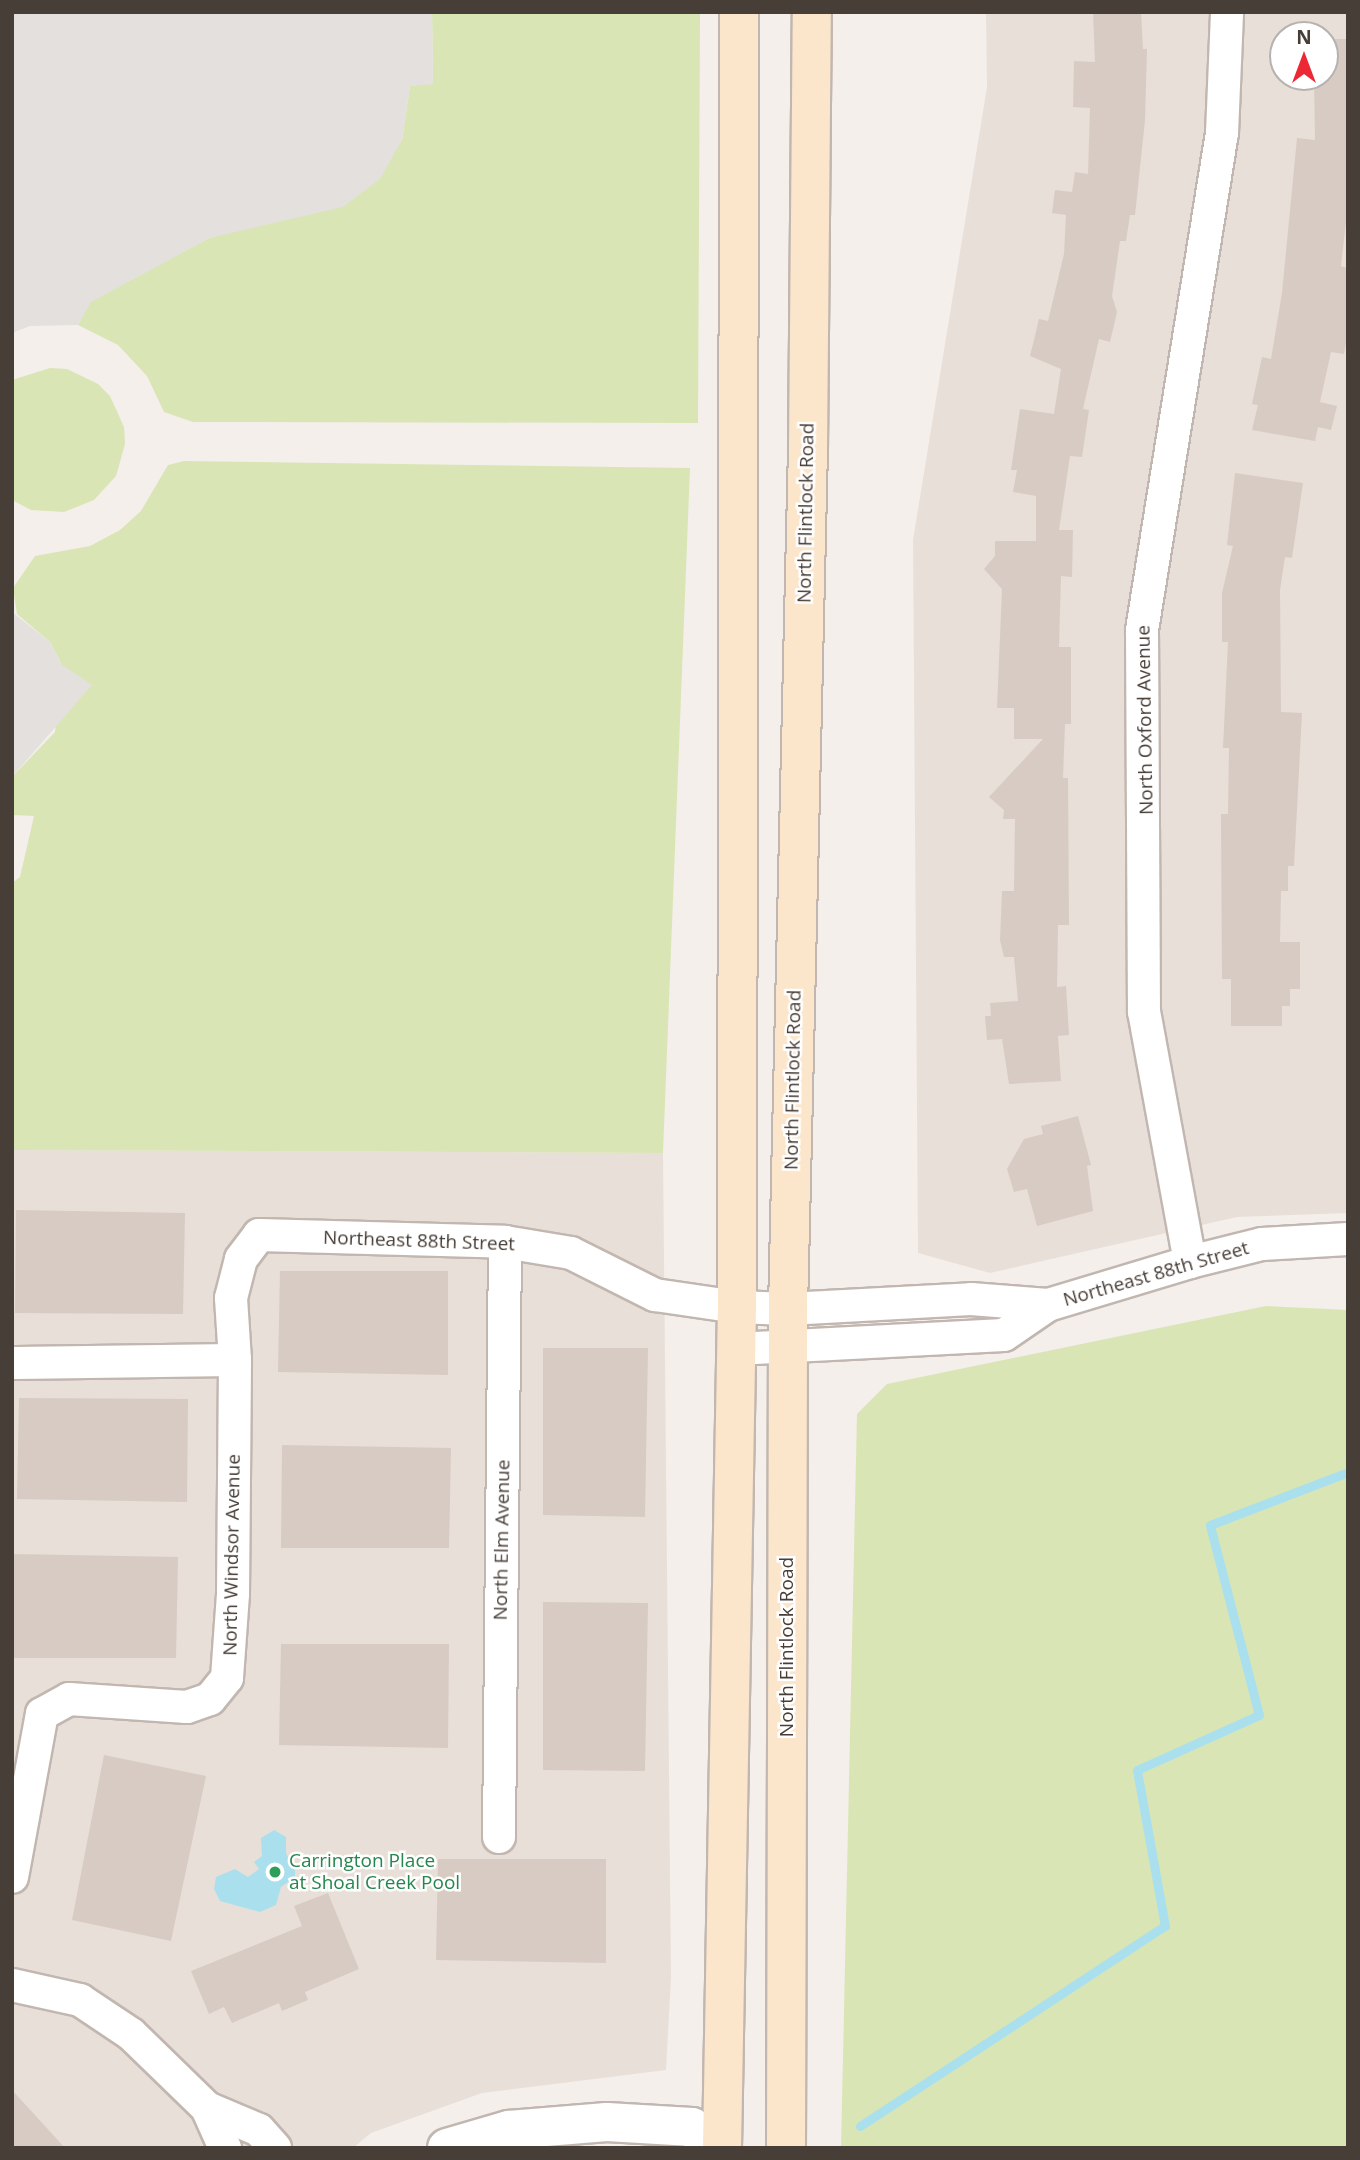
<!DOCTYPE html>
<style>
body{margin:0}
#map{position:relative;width:1360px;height:2160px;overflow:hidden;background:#f4efea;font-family:"Open Sans",sans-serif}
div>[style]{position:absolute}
.residential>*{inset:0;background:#e8dfd8}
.green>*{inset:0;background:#dae5b5}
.parking>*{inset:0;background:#e3e0de}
.water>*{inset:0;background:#aae0ed}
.stream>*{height:9px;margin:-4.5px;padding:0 4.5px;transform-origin:4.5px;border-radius:4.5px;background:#aae0ed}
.building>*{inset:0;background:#d8cbc3}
.roads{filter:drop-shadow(2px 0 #c2b7b0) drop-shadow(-2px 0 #c2b7b0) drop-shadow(0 2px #c2b7b0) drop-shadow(0 -2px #c2b7b0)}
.minor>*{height:32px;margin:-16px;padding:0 16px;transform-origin:16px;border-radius:16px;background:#fff}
.tertiary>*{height:38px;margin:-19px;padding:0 19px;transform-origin:19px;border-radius:19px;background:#fff}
.secondary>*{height:38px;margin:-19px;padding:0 19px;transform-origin:19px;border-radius:19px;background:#fbe6cc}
.dots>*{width:19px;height:19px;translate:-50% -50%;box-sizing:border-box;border:4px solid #fff;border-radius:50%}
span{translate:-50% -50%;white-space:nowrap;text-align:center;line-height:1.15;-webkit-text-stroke:5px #fff;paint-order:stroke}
.street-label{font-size:19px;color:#483e38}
.leisure-label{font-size:19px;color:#27864d}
.left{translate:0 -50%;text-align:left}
.frame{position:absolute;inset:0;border:14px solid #483e38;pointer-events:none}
.north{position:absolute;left:1269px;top:21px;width:70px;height:70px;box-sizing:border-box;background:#fff;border:2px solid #b6b2af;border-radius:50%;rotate:0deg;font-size:19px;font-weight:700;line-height:28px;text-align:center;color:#483e38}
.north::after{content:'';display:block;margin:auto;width:24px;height:32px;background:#ed2835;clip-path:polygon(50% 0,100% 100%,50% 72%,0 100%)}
</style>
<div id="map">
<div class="residential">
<i style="clip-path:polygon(evenodd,986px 12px,1348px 12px,1348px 1213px,1237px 1217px,990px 1273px,918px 1253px,913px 540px,987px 87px,986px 12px,1283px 35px,1325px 35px,1325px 77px,1283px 77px,1283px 35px)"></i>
<i style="clip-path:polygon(12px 1150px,663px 1153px,671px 1978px,666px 2070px,482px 2093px,371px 2133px,353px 2148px,12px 2148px)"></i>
</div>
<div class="green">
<i style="clip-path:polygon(432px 12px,700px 12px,698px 423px,193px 422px,164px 412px,147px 376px,118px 345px,78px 325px,90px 302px,209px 238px,273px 220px,402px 140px,410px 86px,433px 83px)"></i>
<i style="clip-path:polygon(50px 368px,67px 369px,98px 384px,110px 396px,124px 427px,125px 444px,116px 476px,94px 500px,64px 512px,31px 510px,12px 500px,12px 380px)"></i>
<i style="clip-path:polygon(184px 461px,690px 468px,663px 1153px,12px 1150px,12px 883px,20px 877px,34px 816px,12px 815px,12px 777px,55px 732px,61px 664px,50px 642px,17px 614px,13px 588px,35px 556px,90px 546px,120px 530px,141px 511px,168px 465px)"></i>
<i style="clip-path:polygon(1266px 1306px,1348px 1310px,1348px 2148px,841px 2148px,857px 1414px,887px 1384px)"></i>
</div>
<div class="parking">
<i style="clip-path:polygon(12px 12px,432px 12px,433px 84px,410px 86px,402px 140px,380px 179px,343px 207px,209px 238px,91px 302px,78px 325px,30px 326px,12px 333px)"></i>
<i style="clip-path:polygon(12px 612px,50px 642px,61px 664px,92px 685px,12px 777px)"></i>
</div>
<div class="water">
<i style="clip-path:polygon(274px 1830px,286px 1837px,286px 1853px,295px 1871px,295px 1877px,281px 1887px,276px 1905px,260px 1912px,220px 1901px,214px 1889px,216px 1877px,235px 1869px,248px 1877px,259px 1869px,254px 1862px,262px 1856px,261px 1838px)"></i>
</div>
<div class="stream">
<i style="left:860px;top:2126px;width:365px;rotate:-33.3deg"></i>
<i style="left:1165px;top:1926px;width:158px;rotate:-100.2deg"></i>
<i style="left:1137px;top:1770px;width:134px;rotate:-24.3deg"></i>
<i style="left:1259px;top:1715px;width:196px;rotate:-104.5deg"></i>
<i style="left:1210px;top:1525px;width:148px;rotate:-21deg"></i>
</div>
<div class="building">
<i style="clip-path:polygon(1093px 12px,1141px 12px,1143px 49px,1147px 49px,1145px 120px,1135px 215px,1130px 215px,1126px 241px,1120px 241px,1112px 296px,1117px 312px,1110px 342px,1099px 339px,1083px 409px,1089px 410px,1082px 457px,1070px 456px,1059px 530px,1073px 530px,1072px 577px,1061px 576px,1059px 647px,1071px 647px,1071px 724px,1065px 724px,1063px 778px,1068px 778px,1069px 925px,1058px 925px,1057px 987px,1066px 986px,1069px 1035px,1058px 1036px,1061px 1081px,1009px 1084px,1002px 1039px,987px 1040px,985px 1016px,991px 1016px,990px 1003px,1018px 1001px,1014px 957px,1004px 957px,1000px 940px,1002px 891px,1014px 891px,1015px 819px,1003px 819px,1004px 810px,989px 797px,1043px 739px,1014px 739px,1014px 708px,997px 708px,1002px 589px,984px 569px,995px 556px,995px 541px,1036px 541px,1036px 496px,1013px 492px,1017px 470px,1011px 470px,1020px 409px,1054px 414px,1061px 369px,1030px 356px,1039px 319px,1048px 321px,1064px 254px,1066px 215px,1052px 213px,1055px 190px,1072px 192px,1075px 172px,1088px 174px,1090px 108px,1073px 107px,1074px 61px,1095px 62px)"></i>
<i style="clip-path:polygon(1325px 39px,1348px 39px,1348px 205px,1341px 266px,1348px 268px,1348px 332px,1344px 354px,1331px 352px,1320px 402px,1337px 406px,1331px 430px,1318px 427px,1315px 441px,1252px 430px,1258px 405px,1252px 404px,1262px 357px,1271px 359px,1282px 293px,1297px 138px,1315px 140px,1314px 77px,1325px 77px)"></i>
<i style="clip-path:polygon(1235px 473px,1303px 483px,1292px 558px,1285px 557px,1280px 590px,1281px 712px,1302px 713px,1294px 866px,1288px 866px,1288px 891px,1281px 891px,1280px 942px,1300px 942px,1300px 989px,1290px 989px,1290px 1006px,1282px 1006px,1282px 1026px,1231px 1026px,1231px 979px,1222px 979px,1221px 814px,1228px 814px,1229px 748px,1223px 748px,1228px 642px,1222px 642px,1222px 593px,1233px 546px,1227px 545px)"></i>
<i style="clip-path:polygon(1078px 1116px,1091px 1165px,1087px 1166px,1093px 1211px,1037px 1226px,1027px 1189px,1014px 1192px,1007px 1169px,1024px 1139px,1043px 1134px,1041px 1126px)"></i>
<i style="clip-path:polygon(16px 1210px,185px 1213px,183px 1314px,15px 1313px)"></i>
<i style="clip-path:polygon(280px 1271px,448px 1271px,448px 1375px,278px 1372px)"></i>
<i style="clip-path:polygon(543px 1348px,648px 1348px,645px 1517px,543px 1515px)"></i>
<i style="clip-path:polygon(19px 1398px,188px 1399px,187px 1502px,17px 1499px)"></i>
<i style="clip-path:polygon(282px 1445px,451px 1448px,449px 1548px,281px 1548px)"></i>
<i style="clip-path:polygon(12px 1554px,178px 1557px,176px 1658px,12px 1658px)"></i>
<i style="clip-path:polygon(543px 1602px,648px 1603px,645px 1771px,543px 1770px)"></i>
<i style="clip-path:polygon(281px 1644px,449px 1644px,448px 1748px,279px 1745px)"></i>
<i style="clip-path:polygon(104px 1755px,206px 1776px,171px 1941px,72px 1920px)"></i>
<i style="clip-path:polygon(438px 1859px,606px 1859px,606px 1963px,436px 1960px)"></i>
<i style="clip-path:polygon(328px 1893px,359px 1969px,305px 1992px,308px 2000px,282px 2011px,279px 2003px,232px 2023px,224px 2007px,209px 2014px,191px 1971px,302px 1926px,294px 1906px)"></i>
<i style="clip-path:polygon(12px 2090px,65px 2148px,12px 2148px)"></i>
</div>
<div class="roads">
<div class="minor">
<i style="left:1190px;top:1262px;width:254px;rotate:-100.4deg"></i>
<i style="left:1144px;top:1012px;width:382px;rotate:-90.3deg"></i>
<i style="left:1142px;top:630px;width:503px;rotate:-80.86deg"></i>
<i style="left:1222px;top:133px;width:121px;rotate:-87.6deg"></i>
<i style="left:736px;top:1349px;width:268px;rotate:-3deg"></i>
<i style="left:1004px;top:1335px;width:53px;rotate:-34.3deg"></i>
<i style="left:1048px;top:1305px;width:148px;rotate:-16.8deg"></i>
<i style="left:1190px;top:1262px;width:74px;rotate:-14deg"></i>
<i style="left:1262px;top:1244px;width:86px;rotate:-3.3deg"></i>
<i style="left:12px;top:1363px;width:223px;rotate:-0.8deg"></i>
<i style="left:499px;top:1837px;width:595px;rotate:-89.42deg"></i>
<i style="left:12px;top:1877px;width:166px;rotate:-79.6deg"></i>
<i style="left:42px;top:1714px;width:31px;rotate:-29deg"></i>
<i style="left:69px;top:1699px;width:118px;rotate:3.9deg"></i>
<i style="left:187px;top:1707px;width:24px;rotate:-19deg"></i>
<i style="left:210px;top:1699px;width:27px;rotate:-51deg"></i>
<i style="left:227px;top:1678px;width:84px;rotate:-85.9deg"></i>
<i style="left:233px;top:1594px;width:234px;rotate:-89.5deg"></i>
<i style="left:235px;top:1360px;width:62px;rotate:-93.7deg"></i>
<i style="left:231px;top:1298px;width:40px;rotate:-75.6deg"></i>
<i style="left:241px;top:1259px;width:30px;rotate:-53deg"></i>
<i style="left:259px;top:1235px;width:246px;rotate:1.6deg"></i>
<i style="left:505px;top:1242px;width:67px;rotate:9.5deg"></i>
<i style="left:571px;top:1253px;width:94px;rotate:26.6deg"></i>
<i style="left:655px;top:1295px;width:83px;rotate:8.3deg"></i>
<i style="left:737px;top:1307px;width:51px;rotate:2.2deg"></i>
<i style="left:788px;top:1309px;width:183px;rotate:-3.1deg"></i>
<i style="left:971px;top:1299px;width:77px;rotate:4.5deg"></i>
<i style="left:12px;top:1985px;width:70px;rotate:12.4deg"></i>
<i style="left:80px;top:2000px;width:61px;rotate:33.7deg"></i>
<i style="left:131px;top:2034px;width:106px;rotate:44.2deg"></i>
<i style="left:207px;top:2108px;width:56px;rotate:22.9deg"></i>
<i style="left:259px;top:2130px;width:24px;rotate:48deg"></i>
<i style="left:207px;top:2108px;width:44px;rotate:65.8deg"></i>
</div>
<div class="tertiary">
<i style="left:447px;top:2148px;width:65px;rotate:-16.2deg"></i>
<i style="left:509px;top:2130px;width:98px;rotate:-4.7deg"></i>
<i style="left:607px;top:2122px;width:85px;rotate:3.4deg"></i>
<i style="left:692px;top:2127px;width:32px;rotate:41deg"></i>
</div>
<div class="secondary">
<i style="left:722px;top:2148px;width:841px;rotate:-88.98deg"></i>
<i style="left:737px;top:1307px;width:1295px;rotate:-89.91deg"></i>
<i style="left:786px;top:2148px;width:839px;rotate:-89.86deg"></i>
<i style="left:788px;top:1309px;width:860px;rotate:-88.67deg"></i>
<i style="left:808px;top:449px;width:437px;rotate:-89.5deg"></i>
</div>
</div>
<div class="dots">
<i style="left:275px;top:1872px;background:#2e9e5b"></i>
</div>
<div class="street-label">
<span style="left:806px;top:513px;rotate:-89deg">North Flintlock Road</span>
<span style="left:1145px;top:720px;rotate:-91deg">North Oxford Avenue</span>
<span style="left:793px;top:1080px;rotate:-89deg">North Flintlock Road</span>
<span style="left:419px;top:1241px;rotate:2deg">Northeast 88th Street</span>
<span style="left:1156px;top:1274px;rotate:-16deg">Northeast 88th Street</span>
<span style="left:502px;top:1540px;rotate:-89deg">North Elm Avenue</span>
<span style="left:232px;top:1555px;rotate:-89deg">North Windsor Avenue</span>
<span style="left:787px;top:1647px;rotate:-90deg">North Flintlock Road</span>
</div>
<div class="leisure-label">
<span class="left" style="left:289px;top:1872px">Carrington Place<br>at Shoal Creek Pool</span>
</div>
<div class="frame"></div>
<div class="north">N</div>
</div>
